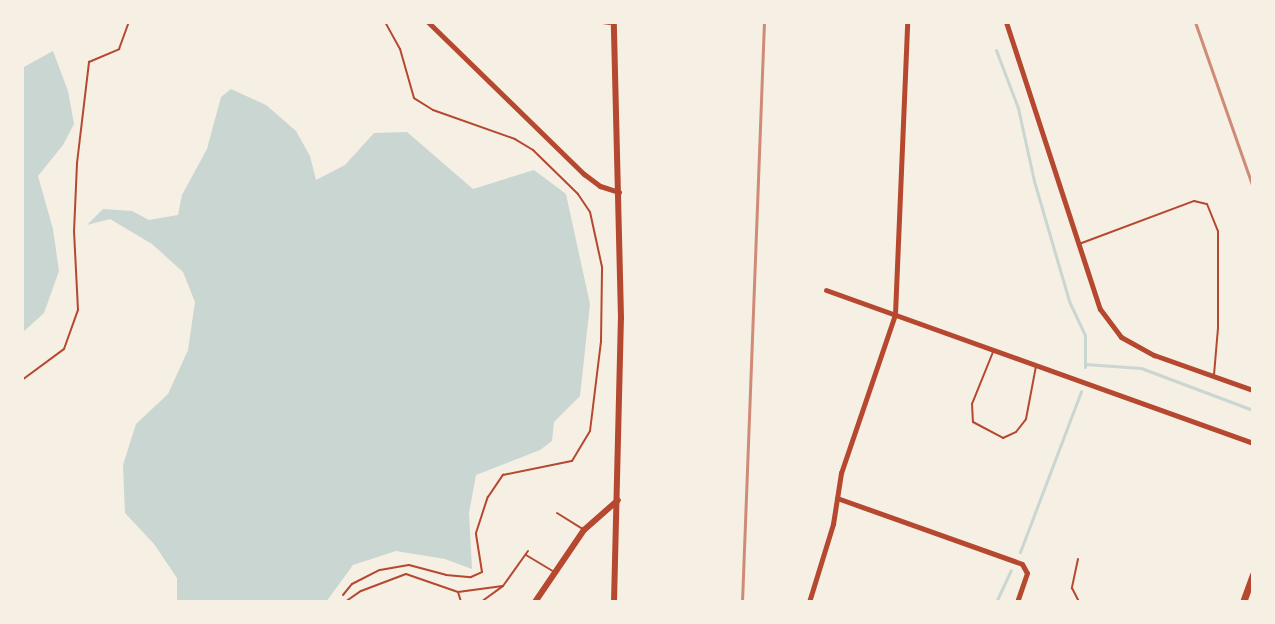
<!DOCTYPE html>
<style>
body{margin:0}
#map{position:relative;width:1275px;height:624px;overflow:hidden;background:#f6efe4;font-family:Barlow,sans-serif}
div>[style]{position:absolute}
.water>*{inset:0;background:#c9d6d2}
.stream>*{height:3px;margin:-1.5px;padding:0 1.5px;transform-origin:1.5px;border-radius:1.5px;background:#c9d6d2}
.path>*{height:2px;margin:-1px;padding:0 1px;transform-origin:1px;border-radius:1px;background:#b5482f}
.service>*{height:2px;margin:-1px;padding:0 1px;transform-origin:1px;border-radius:1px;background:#b5482f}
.minor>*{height:5px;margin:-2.5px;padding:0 2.5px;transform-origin:2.5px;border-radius:2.5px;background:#b5482f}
.tertiary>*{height:6px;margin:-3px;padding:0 3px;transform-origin:3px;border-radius:3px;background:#b5482f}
.secondary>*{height:7px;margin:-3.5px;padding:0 3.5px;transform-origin:3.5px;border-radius:3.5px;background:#b5482f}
.rail>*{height:3px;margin:-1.5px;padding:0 1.5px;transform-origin:1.5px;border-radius:1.5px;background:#cf8b77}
span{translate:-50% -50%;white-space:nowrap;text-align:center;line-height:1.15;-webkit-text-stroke:6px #f6efe4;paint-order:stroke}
.frame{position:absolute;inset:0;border:24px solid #f6efe4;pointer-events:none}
</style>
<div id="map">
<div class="water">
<i style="clip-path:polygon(53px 51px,68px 91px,74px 124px,63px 145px,38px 176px,53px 229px,59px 271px,44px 313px,22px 333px,22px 68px)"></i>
<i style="clip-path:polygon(231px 89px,266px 105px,296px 131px,310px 156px,316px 180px,345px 165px,374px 133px,407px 132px,473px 189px,534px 170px,566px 194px,590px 304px,580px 396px,554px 422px,552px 441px,540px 450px,476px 475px,469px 513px,472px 569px,445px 559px,396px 551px,353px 565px,326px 602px,177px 602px,177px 578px,154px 544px,125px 513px,123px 465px,136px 424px,168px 394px,188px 350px,195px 302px,183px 272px,152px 244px,110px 219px,87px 225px,103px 209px,132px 211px,149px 220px,178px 215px,182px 195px,207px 149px,221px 97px)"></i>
</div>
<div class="stream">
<i style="left:996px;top:50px;width:62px;rotate:69.2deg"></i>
<i style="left:1018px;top:108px;width:75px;rotate:77.6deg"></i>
<i style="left:1034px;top:181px;width:125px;rotate:73.7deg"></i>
<i style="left:1069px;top:301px;width:38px;rotate:65deg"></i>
<i style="left:1085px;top:336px;width:31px;rotate:90deg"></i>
<i style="left:1085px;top:364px;width:56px;rotate:4.1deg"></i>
<i style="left:1141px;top:368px;width:120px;rotate:20.6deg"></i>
<i style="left:1020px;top:552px;width:172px;rotate:-69.2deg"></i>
<i style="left:996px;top:602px;width:35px;rotate:-65deg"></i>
</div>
<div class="path">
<i style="left:22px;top:380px;width:52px;rotate:-36.4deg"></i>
<i style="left:64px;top:349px;width:41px;rotate:-70.3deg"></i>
<i style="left:78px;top:310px;width:78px;rotate:-92.9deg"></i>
<i style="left:74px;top:232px;width:69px;rotate:-87.5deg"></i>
<i style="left:77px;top:163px;width:102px;rotate:-83.2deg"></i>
<i style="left:89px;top:62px;width:33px;rotate:-23deg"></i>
<i style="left:119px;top:49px;width:29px;rotate:-70deg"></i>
<i style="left:343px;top:595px;width:14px;rotate:-51deg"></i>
<i style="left:352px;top:584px;width:31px;rotate:-27deg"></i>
<i style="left:380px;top:570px;width:29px;rotate:-10deg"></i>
<i style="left:409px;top:565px;width:38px;rotate:15deg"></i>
<i style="left:446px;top:575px;width:25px;rotate:5deg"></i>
<i style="left:471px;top:577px;width:12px;rotate:-24deg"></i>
<i style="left:482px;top:572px;width:39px;rotate:-99deg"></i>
<i style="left:476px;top:533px;width:38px;rotate:-72deg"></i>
<i style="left:488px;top:497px;width:27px;rotate:-56deg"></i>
<i style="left:503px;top:475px;width:70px;rotate:-11.5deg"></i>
<i style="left:572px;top:461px;width:35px;rotate:-59deg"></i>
<i style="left:590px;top:431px;width:90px;rotate:-83deg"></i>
<i style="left:601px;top:342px;width:75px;rotate:-89.2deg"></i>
<i style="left:602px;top:267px;width:56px;rotate:-102.3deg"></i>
<i style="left:590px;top:212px;width:22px;rotate:-124deg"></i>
<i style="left:578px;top:194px;width:63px;rotate:-135.6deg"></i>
<i style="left:533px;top:150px;width:21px;rotate:-149deg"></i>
<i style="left:515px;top:139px;width:87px;rotate:-160.5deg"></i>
<i style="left:433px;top:110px;width:22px;rotate:-148deg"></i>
<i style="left:414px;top:98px;width:51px;rotate:-105.9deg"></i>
<i style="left:400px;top:49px;width:31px;rotate:-119deg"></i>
</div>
<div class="service">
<i style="left:595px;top:22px;width:15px;rotate:8deg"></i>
<i style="left:1079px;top:244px;width:123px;rotate:-20.5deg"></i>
<i style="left:1194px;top:201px;width:13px;rotate:13deg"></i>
<i style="left:1207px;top:204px;width:29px;rotate:68deg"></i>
<i style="left:1218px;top:231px;width:97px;rotate:90deg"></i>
<i style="left:1218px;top:328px;width:47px;rotate:94.9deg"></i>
<i style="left:993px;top:352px;width:56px;rotate:112deg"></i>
<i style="left:972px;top:404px;width:18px;rotate:87deg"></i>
<i style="left:973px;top:422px;width:34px;rotate:28deg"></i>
<i style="left:1003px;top:438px;width:14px;rotate:-25deg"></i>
<i style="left:1016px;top:432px;width:16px;rotate:-52deg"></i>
<i style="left:1026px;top:419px;width:54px;rotate:-79.3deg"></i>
<i style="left:557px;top:513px;width:31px;rotate:32deg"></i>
<i style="left:526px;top:555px;width:33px;rotate:31deg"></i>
<i style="left:1078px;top:559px;width:30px;rotate:102deg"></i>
<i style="left:1072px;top:588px;width:16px;rotate:63deg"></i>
<i style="left:458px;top:592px;width:10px;rotate:73deg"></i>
<i style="left:345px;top:602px;width:19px;rotate:-35deg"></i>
<i style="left:361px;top:591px;width:48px;rotate:-20.7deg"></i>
<i style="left:406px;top:574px;width:55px;rotate:19.1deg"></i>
<i style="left:458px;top:592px;width:45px;rotate:-7.6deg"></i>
<i style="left:481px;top:602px;width:27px;rotate:-36deg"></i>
<i style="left:503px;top:586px;width:43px;rotate:-54.5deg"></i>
</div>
<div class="minor">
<i style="left:428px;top:22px;width:218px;rotate:44.3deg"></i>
<i style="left:584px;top:174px;width:20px;rotate:37deg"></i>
<i style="left:600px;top:186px;width:20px;rotate:18deg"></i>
<i style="left:1006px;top:22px;width:302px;rotate:71.9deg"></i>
<i style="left:1100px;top:309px;width:35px;rotate:53deg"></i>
<i style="left:1121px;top:337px;width:38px;rotate:29deg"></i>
<i style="left:1154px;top:355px;width:105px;rotate:19.5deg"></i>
<i style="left:826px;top:290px;width:454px;rotate:19.7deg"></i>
<i style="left:837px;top:498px;width:196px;rotate:19.6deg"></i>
<i style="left:1022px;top:564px;width:10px;rotate:61deg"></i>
<i style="left:1027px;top:573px;width:31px;rotate:109deg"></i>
<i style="left:809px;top:602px;width:82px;rotate:-72.9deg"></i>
<i style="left:833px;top:524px;width:52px;rotate:-81.1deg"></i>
<i style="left:841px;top:473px;width:168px;rotate:-71.2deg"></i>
<i style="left:895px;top:314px;width:292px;rotate:-87.6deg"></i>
</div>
<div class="tertiary">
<i style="left:535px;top:602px;width:87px;rotate:-55.8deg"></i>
<i style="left:584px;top:530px;width:45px;rotate:-41.4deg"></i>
<i style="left:614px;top:602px;width:284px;rotate:-88.6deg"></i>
<i style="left:621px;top:318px;width:296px;rotate:-91.4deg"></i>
</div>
<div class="secondary">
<i style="left:1243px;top:602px;width:29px;rotate:-70deg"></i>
</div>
<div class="rail">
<i style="left:1195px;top:22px;width:176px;rotate:70.7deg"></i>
<i style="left:742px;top:602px;width:580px;rotate:-87.83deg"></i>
</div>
<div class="frame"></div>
</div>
